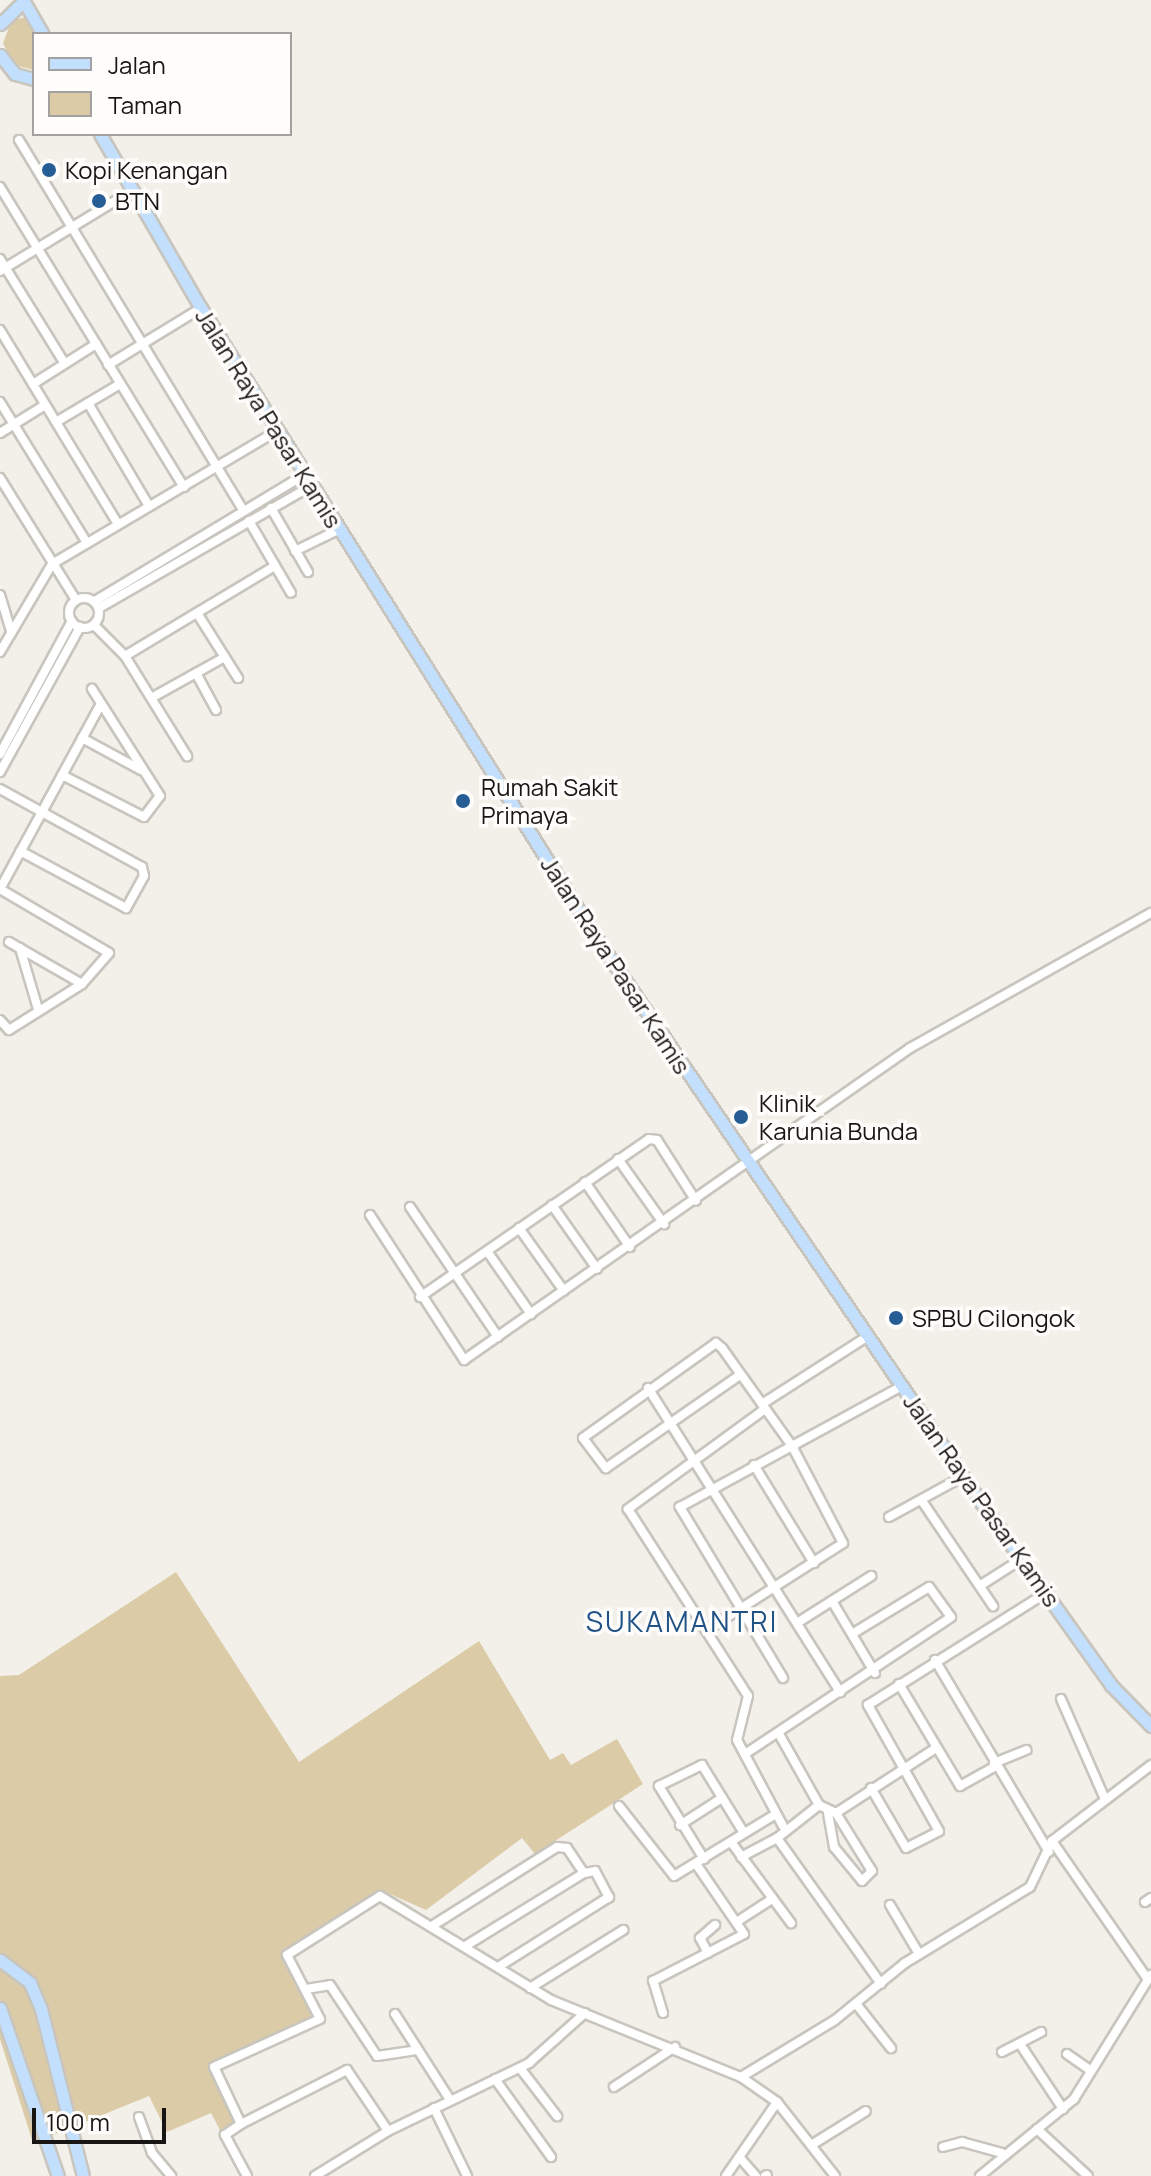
<!DOCTYPE html>
<style>
body{margin:0}
#map{position:relative;width:1151px;height:2176px;overflow:hidden;background:#f3f0e9;font-family:Manrope,sans-serif}
div>[style]{position:absolute}
.green>*{inset:0;background:#dbcba7}
.roads{filter:drop-shadow(2px 0 #c8c5be) drop-shadow(-2px 0 #c8c5be) drop-shadow(0 2px #c8c5be) drop-shadow(0 -2px #c8c5be)}
.street>*{height:8px;margin:-4px;padding:0 4px;transform-origin:4px;border-radius:4px;background:#fff}
.street>.ring{margin:-4px;padding:0;box-sizing:content-box;background:none;border:8px solid #fff;border-radius:50%}
.secondary>*{height:11px;margin:-5.5px;padding:0 5.5px;transform-origin:5.5px;border-radius:5.5px;background:#c2e0fe}
.dots>*{width:22px;height:22px;translate:-50% -50%;box-sizing:border-box;border:4px solid #fffdfb;border-radius:50%}
span{translate:-50% -50%;white-space:nowrap;text-align:center;line-height:1.15;-webkit-text-stroke:7px #fffdfb;paint-order:stroke}
.poi-label{font-size:24px;color:#171614}
.left{translate:0 -50%;text-align:left}
.street-label{font-size:24px;color:#171614}
.quarter-label{font-size:28px;color:#215386;letter-spacing:2px}
.legend{position:absolute;left:32px;top:32px;width:260px;height:104px;box-sizing:border-box;background:#fffdfb;border:2px solid #a2a19f;margin:0;padding:10px 14px;list-style:none;font-size:24px;color:#171614}
.legend li{display:flex;align-items:center;gap:16px;height:40px}
.legend b{width:40px;border:2px solid #a2a19f}
.scale{position:absolute;left:32px;top:2108px;width:134px;height:36px;box-sizing:border-box;border:4px solid #171614;border-top:0;padding-left:10px;font-size:24px;line-height:28px;white-space:nowrap;color:#171614;-webkit-text-stroke:6px #fffdfb;paint-order:stroke}
</style>
<div id="map">
<div class="green">
<i style="clip-path:polygon(27px 17px,36px 34px,34px 70px,14px 65px,3px 43px,12px 20px)"></i>
<i style="clip-path:polygon(176px 1572px,299px 1762px,479px 1641px,550px 1760px,563px 1753px,571px 1765px,617px 1739px,643px 1784px,535px 1854px,522px 1838px,426px 1910px,381px 1890px,283px 1957px,319px 2016px,208px 2066px,236px 2122px,220px 2130px,211px 2113px,167px 2132px,149px 2096px,33px 2143px,0 2039px,0 1676px,19px 1675px)"></i>
</div>
<div class="roads">
<div class="street">
<i style="left:19px;top:140px;width:434px;rotate:58.8deg"></i>
<i style="left:0;top:187px;width:352px;rotate:58.5deg"></i>
<i style="left:0;top:259px;width:123px;rotate:58.2deg"></i>
<i style="left:0;top:271px;width:156px;rotate:-31.3deg"></i>
<i style="left:0;top:330px;width:227px;rotate:58.7deg"></i>
<i style="left:108px;top:365px;width:109px;rotate:-31.5deg"></i>
<i style="left:33px;top:384px;width:75px;rotate:-32.4deg"></i>
<i style="left:0;top:402px;width:166px;rotate:58.3deg"></i>
<i style="left:88px;top:403px;width:120px;rotate:59.4deg"></i>
<i style="left:56px;top:422px;width:74px;rotate:-30.7deg"></i>
<i style="left:0;top:433px;width:53px;rotate:-31.9deg"></i>
<i style="left:0;top:478px;width:144px;rotate:58.1deg"></i>
<i style="left:271px;top:508px;width:74px;rotate:60deg"></i>
<i style="left:249px;top:521px;width:83px;rotate:59.7deg"></i>
<i style="left:295px;top:551px;width:48px;rotate:-26deg"></i>
<i style="left:0;top:595px;width:39px;rotate:73deg"></i>
<i class="ring" style="left:69px;top:598px;width:22px;height:22px"></i>
<i style="left:95px;top:601px;width:244px;rotate:-31.1deg"></i>
<i style="left:99px;top:608px;width:245px;rotate:-29.9deg"></i>
<i style="left:197px;top:613px;width:77px;rotate:57.8deg"></i>
<i style="left:94px;top:625px;width:44px;rotate:45deg"></i>
<i style="left:125px;top:656px;width:118px;rotate:58.2deg"></i>
<i style="left:0;top:652px;width:102px;rotate:-59.4deg"></i>
<i style="left:52px;top:564px;width:261px;rotate:-30.6deg"></i>
<i style="left:125px;top:656px;width:175px;rotate:-31deg"></i>
<i style="left:196px;top:673px;width:42px;rotate:61.6deg"></i>
<i style="left:153px;top:697px;width:82px;rotate:-29.1deg"></i>
<i style="left:82px;top:738px;width:67px;rotate:28.5deg"></i>
<i style="left:0;top:754px;width:151px;rotate:-61.6deg"></i>
<i style="left:0;top:772px;width:166px;rotate:-61.1deg"></i>
<i style="left:62px;top:775px;width:92px;rotate:27.1deg"></i>
<i style="left:144px;top:817px;width:26px;rotate:-53deg"></i>
<i style="left:160px;top:796px;width:127px;rotate:-122.4deg"></i>
<i style="left:0;top:789px;width:162px;rotate:28.8deg"></i>
<i style="left:142px;top:867px;width:9px;rotate:77deg"></i>
<i style="left:144px;top:876px;width:37px;rotate:119deg"></i>
<i style="left:126px;top:908px;width:120px;rotate:-151.7deg"></i>
<i style="left:0;top:889px;width:126px;rotate:30.4deg"></i>
<i style="left:109px;top:953px;width:41px;rotate:131.1deg"></i>
<i style="left:82px;top:984px;width:86px;rotate:147.8deg"></i>
<i style="left:9px;top:1030px;width:13px;rotate:-132deg"></i>
<i style="left:0;top:889px;width:211px;rotate:-61.4deg"></i>
<i style="left:9px;top:942px;width:84px;rotate:29.9deg"></i>
<i style="left:20px;top:948px;width:64px;rotate:73.6deg"></i>
<i style="left:618px;top:1159px;width:80px;rotate:54.7deg"></i>
<i style="left:585px;top:1182px;width:79px;rotate:55.3deg"></i>
<i style="left:552px;top:1205px;width:78px;rotate:54.9deg"></i>
<i style="left:410px;top:1207px;width:157px;rotate:55.9deg"></i>
<i style="left:370px;top:1215px;width:173px;rotate:57deg"></i>
<i style="left:464px;top:1360px;width:544px;rotate:-34.97deg"></i>
<i style="left:910px;top:1048px;width:276px;rotate:-29.3deg"></i>
<i style="left:519px;top:1228px;width:77px;rotate:54.5deg"></i>
<i style="left:487px;top:1251px;width:77px;rotate:55.1deg"></i>
<i style="left:420px;top:1297px;width:278px;rotate:-34.6deg"></i>
<i style="left:649px;top:1139px;width:8px;rotate:7deg"></i>
<i style="left:657px;top:1140px;width:72px;rotate:57.4deg"></i>
<i style="left:648px;top:1388px;width:360px;rotate:57.7deg"></i>
<i style="left:762px;top:1404px;width:126px;rotate:-32.7deg"></i>
<i style="left:765px;top:1409px;width:170px;rotate:143.9deg"></i>
<i style="left:628px;top:1509px;width:222px;rotate:57.3deg"></i>
<i style="left:748px;top:1696px;width:45px;rotate:104deg"></i>
<i style="left:737px;top:1740px;width:98px;rotate:61.9deg"></i>
<i style="left:754px;top:1465px;width:115px;rotate:58.5deg"></i>
<i style="left:922px;top:1501px;width:127px;rotate:55.9deg"></i>
<i style="left:889px;top:1517px;width:85px;rotate:-28.7deg"></i>
<i style="left:981px;top:1585px;width:49px;rotate:-32.4deg"></i>
<i style="left:832px;top:1601px;width:84px;rotate:59.2deg"></i>
<i style="left:797px;top:1623px;width:88px;rotate:-32.4deg"></i>
<i style="left:707px;top:1630px;width:161px;rotate:-32.6deg"></i>
<i style="left:843px;top:1543px;width:110px;rotate:-117.7deg"></i>
<i style="left:792px;top:1446px;width:120px;rotate:-125.5deg"></i>
<i style="left:722px;top:1348px;width:8px;rotate:-140deg"></i>
<i style="left:716px;top:1343px;width:163px;rotate:144.5deg"></i>
<i style="left:583px;top:1438px;width:38px;rotate:53deg"></i>
<i style="left:606px;top:1468px;width:163px;rotate:-34.8deg"></i>
<i style="left:935px;top:1660px;width:223px;rotate:59.3deg"></i>
<i style="left:783px;top:1678px;width:200px;rotate:-121.1deg"></i>
<i style="left:680px;top:1507px;width:253px;rotate:-28.6deg"></i>
<i style="left:899px;top:1684px;width:119px;rotate:59.1deg"></i>
<i style="left:960px;top:1786px;width:41px;rotate:-29.1deg"></i>
<i style="left:1061px;top:1699px;width:107px;rotate:66.3deg"></i>
<i style="left:779px;top:1734px;width:81px;rotate:60.6deg"></i>
<i style="left:819px;top:1805px;width:19px;rotate:25deg"></i>
<i style="left:836px;top:1813px;width:68px;rotate:58.2deg"></i>
<i style="left:872px;top:1871px;width:14px;rotate:135deg"></i>
<i style="left:862px;top:1881px;width:44px;rotate:-129.5deg"></i>
<i style="left:834px;top:1847px;width:35px;rotate:-100deg"></i>
<i style="left:745px;top:1754px;width:247px;rotate:-33.6deg"></i>
<i style="left:951px;top:1617px;width:37px;rotate:-126deg"></i>
<i style="left:929px;top:1587px;width:90px;rotate:148.6deg"></i>
<i style="left:994px;top:1763px;width:35px;rotate:-22deg"></i>
<i style="left:871px;top:1788px;width:69px;rotate:59.7deg"></i>
<i style="left:906px;top:1848px;width:37px;rotate:-27deg"></i>
<i style="left:939px;top:1831px;width:145px;rotate:-119.4deg"></i>
<i style="left:868px;top:1705px;width:210px;rotate:-32.2deg"></i>
<i style="left:819px;top:1805px;width:53px;rotate:141.8deg"></i>
<i style="left:777px;top:1838px;width:179px;rotate:54.5deg"></i>
<i style="left:619px;top:1806px;width:89px;rotate:51.8deg"></i>
<i style="left:674px;top:1876px;width:119px;rotate:-31.3deg"></i>
<i style="left:836px;top:1813px;width:119px;rotate:-33deg"></i>
<i style="left:680px;top:1825px;width:50px;rotate:-32.7deg"></i>
<i style="left:1052px;top:1841px;width:167px;rotate:55.3deg"></i>
<i style="left:731px;top:1842px;width:101px;rotate:53.5deg"></i>
<i style="left:741px;top:1857px;width:41px;rotate:-27.8deg"></i>
<i style="left:704px;top:1859px;width:86px;rotate:-121.7deg"></i>
<i style="left:659px;top:1786px;width:48px;rotate:-26deg"></i>
<i style="left:702px;top:1765px;width:80px;rotate:58.3deg"></i>
<i style="left:1145px;top:1902px;width:7px;rotate:-34deg"></i>
<i style="left:890px;top:1905px;width:57px;rotate:59.4deg"></i>
<i style="left:738px;top:1921px;width:38px;rotate:-33deg"></i>
<i style="left:432px;top:1926px;width:148px;rotate:-32.3deg"></i>
<i style="left:557px;top:1847px;width:10px;rotate:6deg"></i>
<i style="left:567px;top:1848px;width:30px;rotate:56deg"></i>
<i style="left:584px;top:1873px;width:11px;rotate:-10deg"></i>
<i style="left:595px;top:1871px;width:30px;rotate:62deg"></i>
<i style="left:609px;top:1897px;width:129px;rotate:147.7deg"></i>
<i style="left:467px;top:1945px;width:137px;rotate:-31.6deg"></i>
<i style="left:708px;top:1953px;width:17px;rotate:-118deg"></i>
<i style="left:700px;top:1938px;width:20px;rotate:-41deg"></i>
<i style="left:530px;top:1988px;width:110px;rotate:-31.9deg"></i>
<i style="left:306px;top:1989px;width:24px;rotate:-9deg"></i>
<i style="left:330px;top:1985px;width:85px;rotate:56.5deg"></i>
<i style="left:377px;top:2056px;width:40px;rotate:-8.5deg"></i>
<i style="left:857px;top:2005px;width:55px;rotate:51.7deg"></i>
<i style="left:663px;top:2013px;width:34px;rotate:-107deg"></i>
<i style="left:653px;top:1981px;width:102px;rotate:-27.3deg"></i>
<i style="left:744px;top:1934px;width:85px;rotate:-124.4deg"></i>
<i style="left:395px;top:2014px;width:100px;rotate:57.3deg"></i>
<i style="left:1020px;top:2044px;width:78px;rotate:56.5deg"></i>
<i style="left:1002px;top:2052px;width:44px;rotate:-27.1deg"></i>
<i style="left:1067px;top:2054px;width:28px;rotate:35deg"></i>
<i style="left:520px;top:2068px;width:61px;rotate:52.4deg"></i>
<i style="left:741px;top:2077px;width:110px;rotate:-31.2deg"></i>
<i style="left:835px;top:2020px;width:90px;rotate:-39.2deg"></i>
<i style="left:905px;top:1963px;width:146px;rotate:-31.3deg"></i>
<i style="left:1030px;top:1887px;width:51px;rotate:-64.4deg"></i>
<i style="left:1052px;top:1841px;width:125px;rotate:-37.5deg"></i>
<i style="left:495px;top:2079px;width:96px;rotate:54.3deg"></i>
<i style="left:614px;top:2087px;width:73px;rotate:-33.3deg"></i>
<i style="left:434px;top:2108px;width:76px;rotate:64.1deg"></i>
<i style="left:139px;top:2117px;width:38px;rotate:70deg"></i>
<i style="left:152px;top:2153px;width:30px;rotate:50deg"></i>
<i style="left:241px;top:2124px;width:119px;rotate:-27deg"></i>
<i style="left:347px;top:2070px;width:73px;rotate:56.1deg"></i>
<i style="left:1037px;top:2129px;width:69px;rotate:42.7deg"></i>
<i style="left:813px;top:2144px;width:62px;rotate:-31.9deg"></i>
<i style="left:943px;top:2147px;width:20px;rotate:-15deg"></i>
<i style="left:962px;top:2142px;width:41px;rotate:15.4deg"></i>
<i style="left:741px;top:2159px;width:23px;rotate:49deg"></i>
<i style="left:247px;top:2176px;width:47px;rotate:-118.2deg"></i>
<i style="left:225px;top:2135px;width:19px;rotate:-35deg"></i>
<i style="left:241px;top:2124px;width:63px;rotate:-115.3deg"></i>
<i style="left:214px;top:2067px;width:116px;rotate:-24.4deg"></i>
<i style="left:320px;top:2019px;width:72px;rotate:-117.3deg"></i>
<i style="left:287px;top:1955px;width:110px;rotate:-32.4deg"></i>
<i style="left:380px;top:1896px;width:200px;rotate:31.3deg"></i>
<i style="left:551px;top:2000px;width:205px;rotate:22.1deg"></i>
<i style="left:741px;top:2077px;width:44px;rotate:34.8deg"></i>
<i style="left:777px;top:2102px;width:94px;rotate:51.9deg"></i>
<i style="left:315px;top:2176px;width:86px;rotate:-31.7deg"></i>
<i style="left:388px;top:2131px;width:157px;rotate:-25.7deg"></i>
<i style="left:529px;top:2063px;width:75px;rotate:-41.8deg"></i>
<i style="left:726px;top:2176px;width:90px;rotate:-55.4deg"></i>
<i style="left:765px;top:2176px;width:2px;rotate:-27deg"></i>
<i style="left:980px;top:2176px;width:122px;rotate:-39.3deg"></i>
<i style="left:1074px;top:2099px;width:146px;rotate:-58.2deg"></i>
</div>
<div class="secondary">
<i style="left:23px;top:0;width:39px;rotate:60deg"></i>
<i style="left:0;top:24px;width:33px;rotate:-44deg"></i>
<i style="left:0;top:55px;width:24px;rotate:52deg"></i>
<i style="left:15px;top:74px;width:20px;rotate:15deg"></i>
<i style="left:100px;top:134px;width:201px;rotate:59.9deg"></i>
<i style="left:201px;top:308px;width:741px;rotate:57.9deg"></i>
<i style="left:595px;top:936px;width:696px;rotate:55.72deg"></i>
<i style="left:987px;top:1511px;width:214px;rotate:54.5deg"></i>
<i style="left:1111px;top:1685px;width:57px;rotate:45.7deg"></i>
<i style="left:0;top:1960px;width:38px;rotate:37deg"></i>
<i style="left:30px;top:1983px;width:28px;rotate:67deg"></i>
<i style="left:41px;top:2009px;width:172px;rotate:75.9deg"></i>
<i style="left:0;top:2008px;width:178px;rotate:71deg"></i>
</div>
</div>
<div class="dots">
<i style="left:49px;top:170px;background:#275d95"></i>
<i style="left:99px;top:201px;background:#275d95"></i>
<i style="left:463px;top:801px;background:#275d95"></i>
<i style="left:741px;top:1117px;background:#275d95"></i>
<i style="left:896px;top:1318px;background:#275d95"></i>
</div>
<div class="poi-label">
<span class="left" style="left:65px;top:170px">Kopi Kenangan</span>
<span class="left" style="left:115px;top:201px">BTN</span>
<span class="left" style="left:481px;top:801px">Rumah Sakit<br>Primaya</span>
<span class="left" style="left:759px;top:1117px">Klinik<br>Karunia Bunda</span>
<span class="left" style="left:912px;top:1318px">SPBU Cilongok</span>
</div>
<div class="street-label">
<span style="left:269px;top:418px;rotate:58deg">Jalan Raya Pasar Kamis</span>
<span style="left:616px;top:965px;rotate:57deg">Jalan Raya Pasar Kamis</span>
<span style="left:982px;top:1500px;rotate:55deg">Jalan Raya Pasar Kamis</span>
</div>
<div class="quarter-label">
<span style="left:682px;top:1621px">SUKAMANTRI</span>
</div>
<ul class="legend">
<li><b style="height:10px;background:#c2e0fe"></b>Jalan</li>
<li><b style="height:22px;background:#dbcba7"></b>Taman</li>
</ul>
<div class="scale">100 m</div>
</div>
